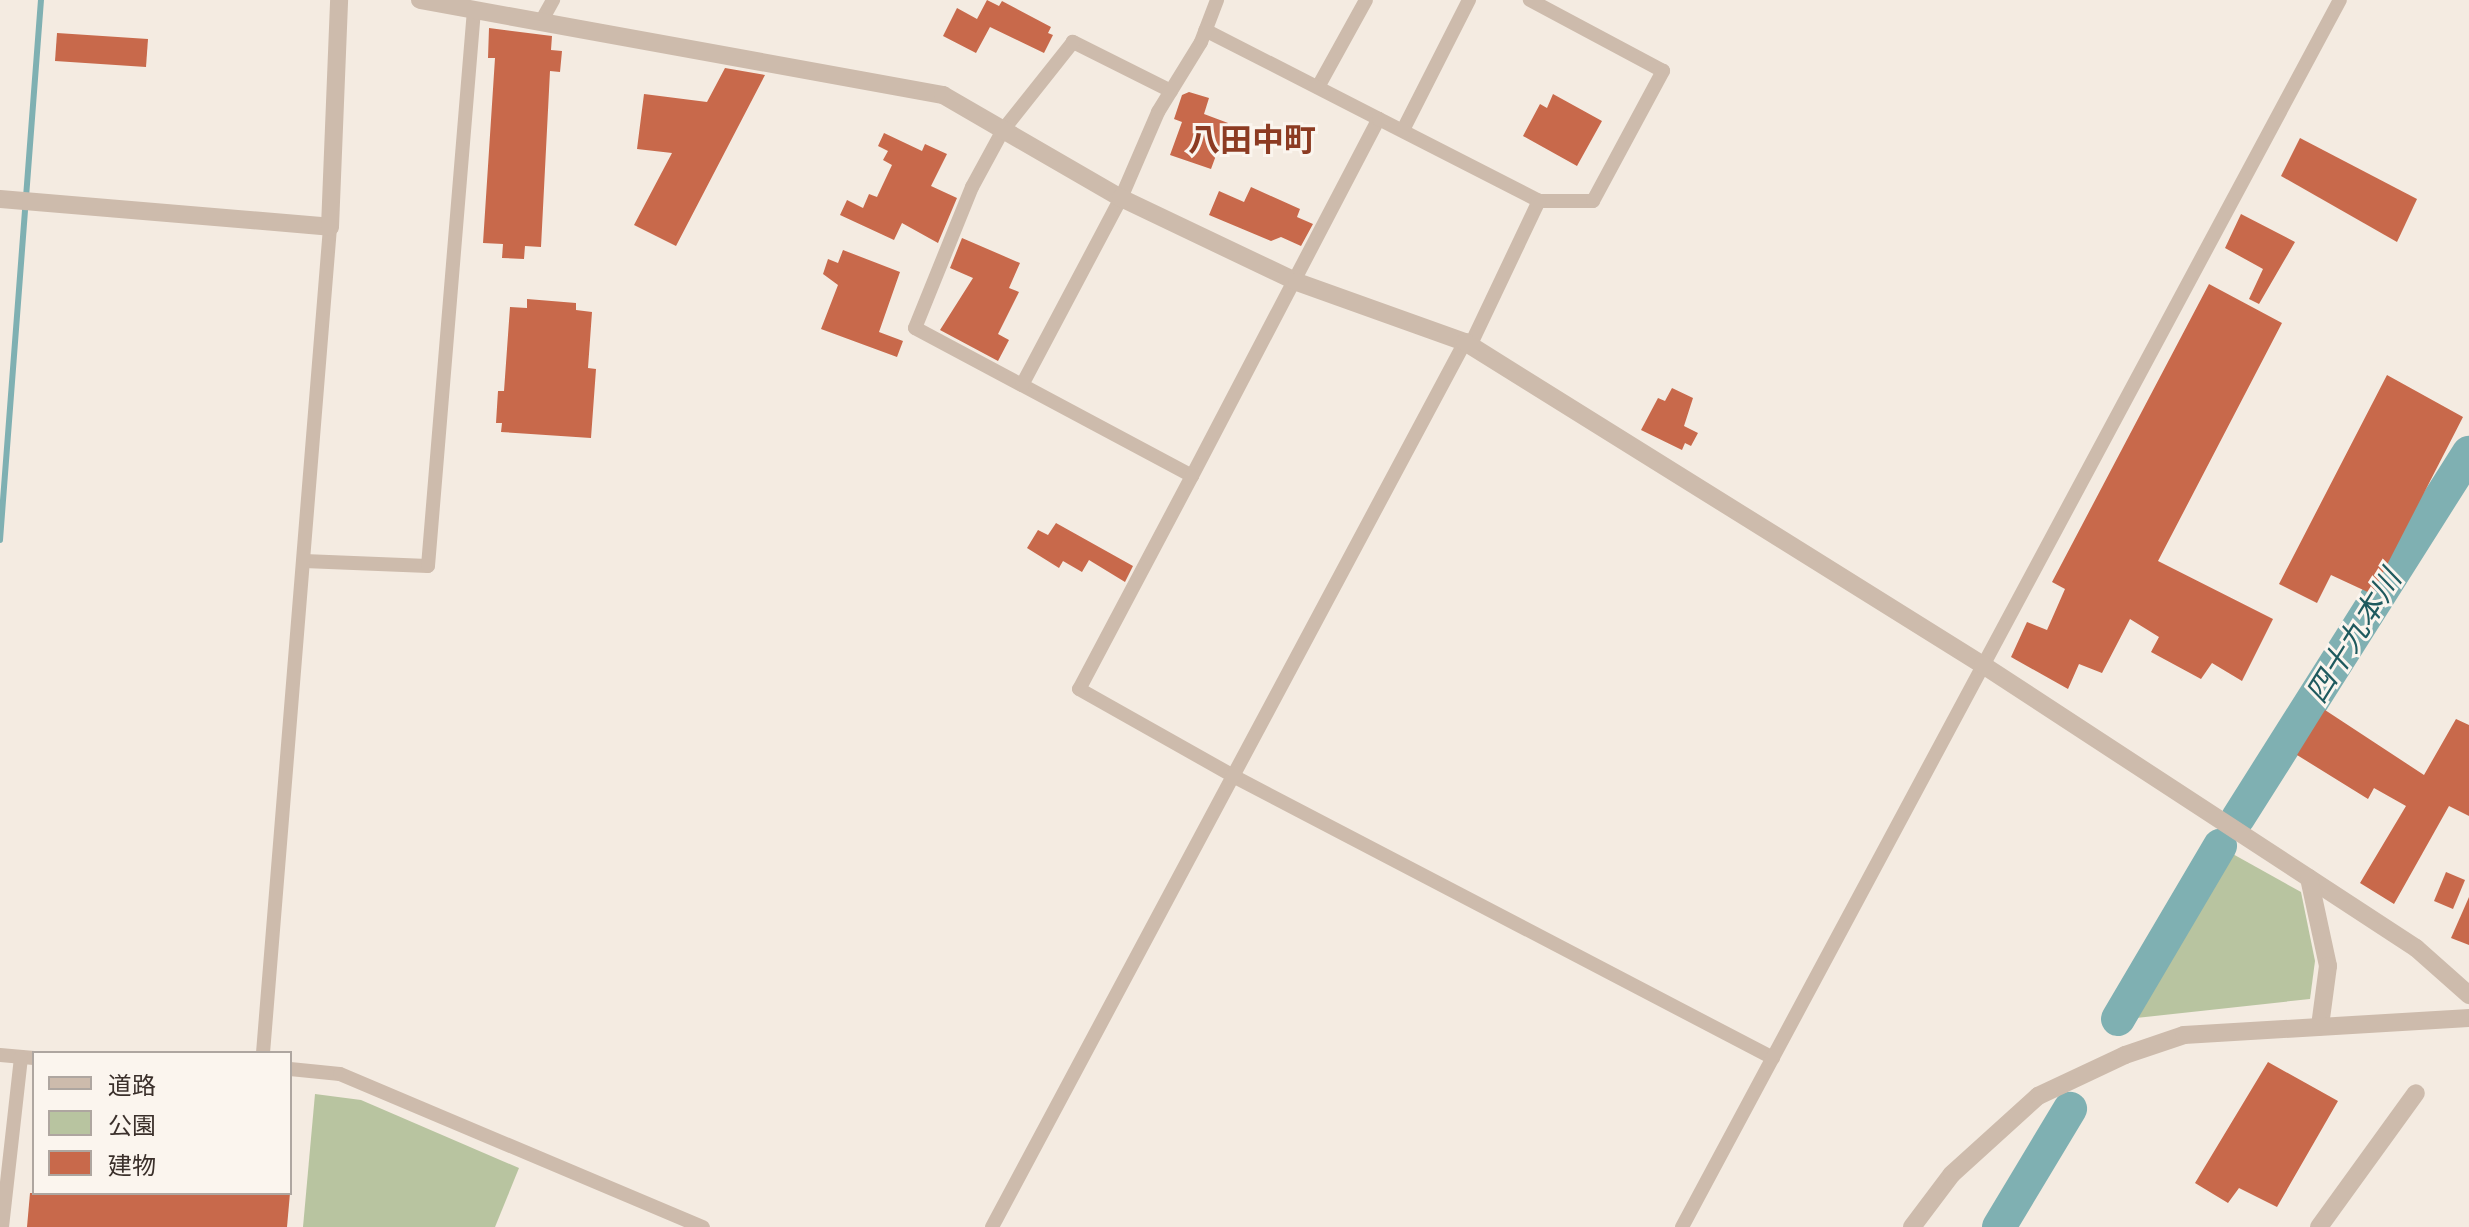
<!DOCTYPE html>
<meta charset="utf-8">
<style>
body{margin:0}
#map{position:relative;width:2469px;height:1227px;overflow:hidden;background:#f4ebe1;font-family:"Open Sans","Noto Sans JP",sans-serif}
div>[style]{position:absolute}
.green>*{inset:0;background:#b8c4a0}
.stream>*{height:6px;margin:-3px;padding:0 3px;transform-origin:3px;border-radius:3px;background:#7fb0b2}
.river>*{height:34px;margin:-17px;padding:0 17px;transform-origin:17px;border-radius:17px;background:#7fb0b2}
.building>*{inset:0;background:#c8694b}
.minor>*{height:14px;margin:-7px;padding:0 7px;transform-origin:7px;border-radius:7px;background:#cdbbac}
.tertiary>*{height:18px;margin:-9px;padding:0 9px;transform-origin:9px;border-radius:9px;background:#cdbbac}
span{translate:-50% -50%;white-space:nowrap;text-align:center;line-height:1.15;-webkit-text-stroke:6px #fbf5ee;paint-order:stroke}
.water-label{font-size:30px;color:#1f5a5e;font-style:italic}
.quarter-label{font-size:32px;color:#8c3b22;font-weight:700}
.legend{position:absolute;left:32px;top:1051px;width:260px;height:144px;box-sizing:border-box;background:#fbf5ee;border:2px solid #aea6a0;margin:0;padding:10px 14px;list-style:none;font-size:24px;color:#3b302b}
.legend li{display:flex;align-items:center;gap:16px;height:40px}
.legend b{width:40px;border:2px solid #aea6a0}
</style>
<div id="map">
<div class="green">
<i style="clip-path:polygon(2231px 853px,2301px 892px,2315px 961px,2310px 999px,2127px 1019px)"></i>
<i style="clip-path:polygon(315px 1094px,361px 1100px,519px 1168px,495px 1227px,303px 1227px)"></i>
</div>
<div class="stream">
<i style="left:0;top:540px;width:542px;rotate:-85.66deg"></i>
</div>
<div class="river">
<i style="left:2238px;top:818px;width:432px;rotate:-57.7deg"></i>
<i style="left:2118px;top:1019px;width:201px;rotate:-59.5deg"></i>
<i style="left:1999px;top:1227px;width:138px;rotate:-59deg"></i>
</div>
<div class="building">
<i style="clip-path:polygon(987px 0,999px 6px,1002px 1px,1051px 27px,1048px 33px,1053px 35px,1044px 53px,990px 27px,976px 53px,943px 36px,957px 8px,977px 19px)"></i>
<i style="clip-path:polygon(489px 28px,552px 36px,551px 50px,562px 51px,560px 72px,550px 71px,541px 247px,525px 246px,524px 259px,502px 258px,503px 244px,483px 243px,495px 58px,488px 58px)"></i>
<i style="clip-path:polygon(57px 33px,148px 39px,146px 67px,55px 61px)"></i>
<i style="clip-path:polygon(725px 68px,765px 75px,676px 246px,634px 225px,672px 153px,637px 149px,644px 94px,707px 102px)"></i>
<i style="clip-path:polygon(1189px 92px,1209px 98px,1204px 114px,1228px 123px,1211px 169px,1170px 155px,1182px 122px,1174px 119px,1182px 95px)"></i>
<i style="clip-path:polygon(1553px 94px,1602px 121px,1577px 166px,1523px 136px,1540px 104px,1547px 108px)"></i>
<i style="clip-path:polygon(884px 133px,922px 151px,925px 144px,947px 154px,931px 186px,957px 198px,938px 243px,902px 223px,894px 240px,840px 215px,847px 200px,863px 208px,869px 194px,877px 197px,892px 165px,883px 160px,888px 151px,878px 146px)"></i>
<i style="clip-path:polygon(2300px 138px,2417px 199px,2397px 242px,2281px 176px)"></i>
<i style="clip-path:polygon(1251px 187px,1300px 209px,1297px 217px,1313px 224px,1301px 246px,1281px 237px,1271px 241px,1209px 215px,1219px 191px,1244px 202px)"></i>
<i style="clip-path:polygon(2241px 214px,2295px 242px,2259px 304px,2249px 299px,2263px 269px,2225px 248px)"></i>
<i style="clip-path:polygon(962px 238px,1020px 263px,1009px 288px,1019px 292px,998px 334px,1009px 340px,998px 361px,940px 330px,973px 278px,950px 268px)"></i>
<i style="clip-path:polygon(843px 250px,900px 272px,879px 332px,903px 341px,897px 357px,821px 329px,838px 285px,823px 274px,828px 259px,838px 263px)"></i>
<i style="clip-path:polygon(2209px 284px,2282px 323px,2158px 561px,2273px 619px,2242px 681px,2212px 663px,2201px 679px,2151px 652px,2159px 637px,2130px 619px,2102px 673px,2079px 664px,2068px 689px,2011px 657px,2027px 622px,2047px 630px,2065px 589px,2052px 582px)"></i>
<i style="clip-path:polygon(527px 299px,576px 303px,576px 310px,592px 312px,588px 368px,596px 369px,591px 438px,501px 432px,502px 423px,496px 423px,498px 391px,504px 391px,510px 307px,527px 308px)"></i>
<i style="clip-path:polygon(2387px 375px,2463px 417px,2372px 594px,2331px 575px,2317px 603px,2279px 584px)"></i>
<i style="clip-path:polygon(1672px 388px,1693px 398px,1684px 426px,1698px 433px,1691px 446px,1685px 443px,1682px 450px,1641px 430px,1658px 398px,1665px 401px)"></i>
<i style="clip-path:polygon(1056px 523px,1133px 566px,1125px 582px,1089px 560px,1082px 572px,1063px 561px,1059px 568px,1027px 548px,1038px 530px,1048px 535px)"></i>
<i style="clip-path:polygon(2325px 710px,2424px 775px,2456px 719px,2469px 725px,2469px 816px,2449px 806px,2394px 904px,2360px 883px,2406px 806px,2374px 788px,2368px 799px,2297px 755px)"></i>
<i style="clip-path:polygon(2446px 872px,2465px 880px,2453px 909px,2434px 901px)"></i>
<i style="clip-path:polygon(2469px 897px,2469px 945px,2451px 938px)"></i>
<i style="clip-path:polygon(2268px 1062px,2338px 1101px,2277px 1207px,2239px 1188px,2228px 1203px,2195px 1183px)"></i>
<i style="clip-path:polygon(30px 1193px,290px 1193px,287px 1227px,27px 1227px)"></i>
</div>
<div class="minor">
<i style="left:542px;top:20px;width:23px;rotate:-61deg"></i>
<i style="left:1318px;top:87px;width:99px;rotate:-61.1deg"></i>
<i style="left:1171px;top:91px;width:110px;rotate:-153.4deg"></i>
<i style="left:1073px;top:42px;width:112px;rotate:128.5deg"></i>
<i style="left:1003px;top:130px;width:65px;rotate:118.5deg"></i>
<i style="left:972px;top:187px;width:152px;rotate:112deg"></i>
<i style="left:915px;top:328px;width:314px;rotate:28.1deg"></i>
<i style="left:1192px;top:476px;width:403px;rotate:-62.4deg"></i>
<i style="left:1379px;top:119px;width:195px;rotate:-152.9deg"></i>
<i style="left:1379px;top:119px;width:180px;rotate:27.1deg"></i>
<i style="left:1539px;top:201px;width:54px"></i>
<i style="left:1593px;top:201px;width:148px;rotate:-61.7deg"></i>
<i style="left:1663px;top:71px;width:151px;rotate:-151.9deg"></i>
<i style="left:1403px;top:130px;width:146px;rotate:-63.1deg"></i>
<i style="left:1470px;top:346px;width:161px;rotate:-64.6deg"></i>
<i style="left:1022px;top:385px;width:212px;rotate:-62.1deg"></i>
<i style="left:1121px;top:198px;width:94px;rotate:-66.7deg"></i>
<i style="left:1158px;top:112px;width:82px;rotate:-58.4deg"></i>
<i style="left:1201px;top:42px;width:45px;rotate:-69.1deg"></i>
<i style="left:1192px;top:476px;width:241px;rotate:117.9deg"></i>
<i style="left:1079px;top:689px;width:179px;rotate:29.4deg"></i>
<i style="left:1235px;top:777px;width:607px;rotate:27.58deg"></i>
<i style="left:304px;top:561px;width:124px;rotate:2.3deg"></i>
<i style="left:428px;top:566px;width:558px;rotate:-85.27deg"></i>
<i style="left:263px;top:1053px;width:829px;rotate:-85.36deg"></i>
<i style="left:0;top:1055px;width:34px;rotate:5deg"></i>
<i style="left:290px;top:1069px;width:50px;rotate:5.7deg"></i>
<i style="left:340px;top:1074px;width:394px;rotate:22.9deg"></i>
<i style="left:2px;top:1227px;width:171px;rotate:-83.6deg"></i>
<i style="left:992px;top:1227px;width:1003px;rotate:-61.88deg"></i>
<i style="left:1682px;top:1227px;width:1392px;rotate:-61.8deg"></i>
</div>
<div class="tertiary">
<i style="left:420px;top:0;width:532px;rotate:10.3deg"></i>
<i style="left:943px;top:95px;width:206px;rotate:30.1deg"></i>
<i style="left:1121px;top:198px;width:195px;rotate:25.5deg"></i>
<i style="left:1297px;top:282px;width:178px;rotate:19.7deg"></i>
<i style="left:1465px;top:342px;width:610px;rotate:31.95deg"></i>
<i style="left:1983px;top:665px;width:517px;rotate:33.17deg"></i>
<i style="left:2416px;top:948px;width:71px;rotate:41.6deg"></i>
<i style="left:0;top:199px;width:331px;rotate:4.8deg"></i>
<i style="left:330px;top:227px;width:227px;rotate:-87.7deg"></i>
<i style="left:2309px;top:878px;width:90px;rotate:77.8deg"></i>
<i style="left:2328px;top:966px;width:61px;rotate:97.6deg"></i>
<i style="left:1912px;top:1227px;width:66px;rotate:-53deg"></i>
<i style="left:1952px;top:1174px;width:116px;rotate:-42.2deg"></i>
<i style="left:2038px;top:1096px;width:96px;rotate:-25.2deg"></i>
<i style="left:2125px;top:1055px;width:62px;rotate:-18.7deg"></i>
<i style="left:2184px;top:1035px;width:286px;rotate:-3.4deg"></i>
<i style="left:2319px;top:1227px;width:165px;rotate:-54.1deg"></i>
</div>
<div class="water-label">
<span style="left:2353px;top:636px;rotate:-58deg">四十九本川</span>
</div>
<div class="quarter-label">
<span style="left:1252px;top:139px">八田中町</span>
</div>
<ul class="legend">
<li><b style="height:10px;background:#cdbbac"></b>道路</li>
<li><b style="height:22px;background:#b8c4a0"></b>公園</li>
<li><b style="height:22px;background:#c8694b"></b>建物</li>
</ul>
</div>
